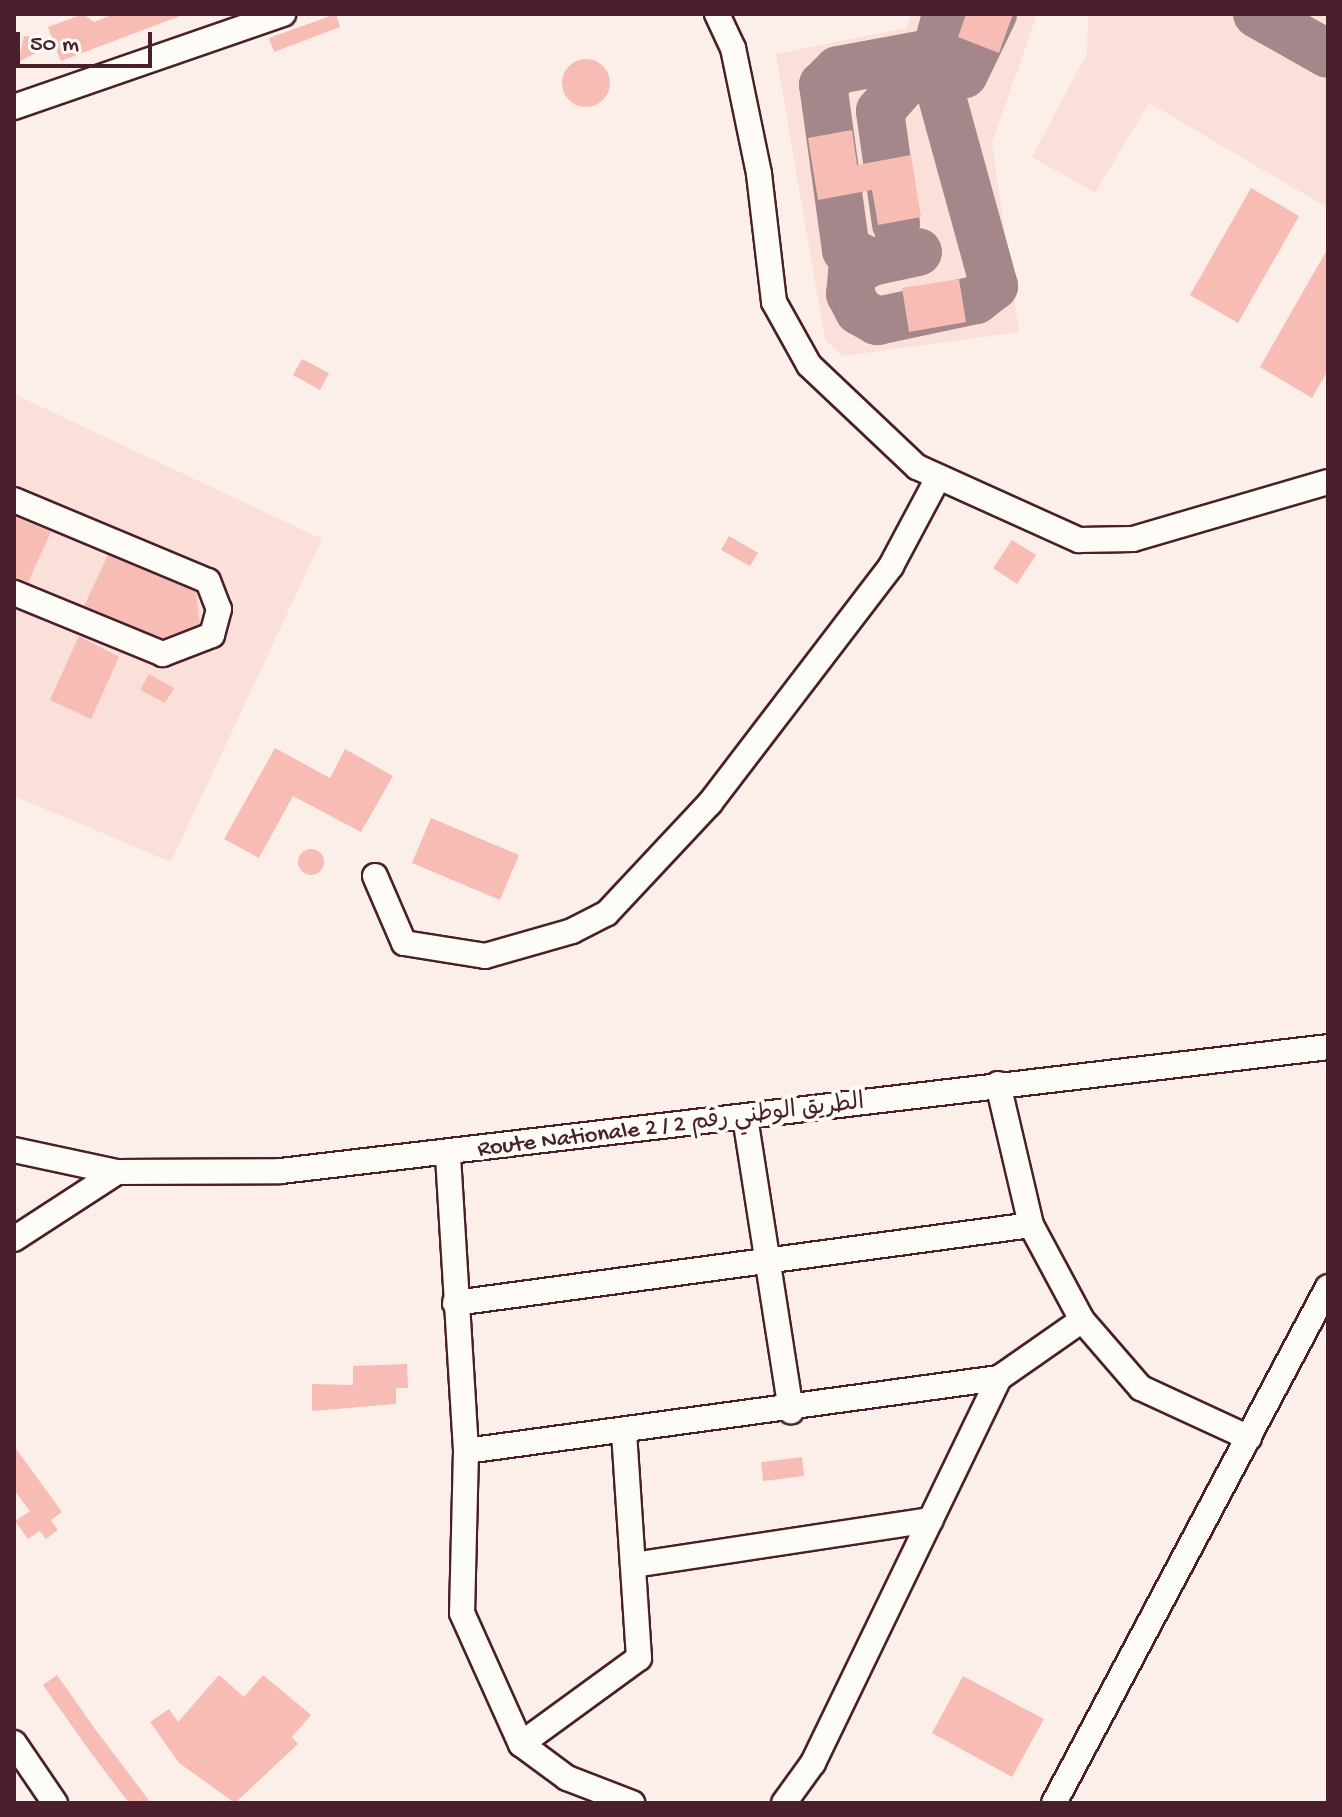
<!DOCTYPE html>
<meta charset="utf-8">
<style>
body{margin:0}
#map{position:relative;width:1342px;height:1817px;overflow:hidden;background:#fcefe9;font-family:"Gochi Hand","Playpen Sans Arabic",sans-serif}
div>[style]{position:absolute}
.built>*{inset:0;background:#fae0d9}
.taxiway>*{height:48px;margin:-24px;padding:0 24px;transform-origin:24px;border-radius:24px;background:#a3878a}
.building>*{inset:0;background:#f7bcb3}
.round{border-radius:50%}
.roads{filter:drop-shadow(2px 0 #4a1f2b) drop-shadow(-2px 0 #4a1f2b) drop-shadow(0 2px #4a1f2b) drop-shadow(0 -2px #4a1f2b)}
.minor>*{height:24px;margin:-12px;padding:0 12px;transform-origin:12px;border-radius:12px;background:#fdfcf7}
span{translate:-50% -50%;white-space:nowrap;text-align:center;line-height:1.15;-webkit-text-stroke:8px #fdfcf7;paint-order:stroke}
.street-label{font-size:24px;color:#4a1f2b}
.frame{position:absolute;inset:0;border:16px solid #4a1f2b;pointer-events:none}
.scale{position:absolute;left:16px;top:32px;width:136px;height:36px;box-sizing:border-box;border:4px solid #4a1f2b;border-top:0;padding-left:10px;font-size:24px;line-height:28px;white-space:nowrap;color:#4a1f2b;-webkit-text-stroke:6px #fdfcf7;paint-order:stroke}
</style>
<div id="map">
<div class="built">
<i style="clip-path:polygon(912px 14px,1037px 14px,992px 143px,1019px 332px,843px 356px,825px 340px,776px 54px,906px 28px)"></i>
<i style="clip-path:polygon(1088px 14px,1328px 14px,1328px 208px,1149px 103px,1095px 193px,1032px 157px,1087px 53px)"></i>
<i style="clip-path:polygon(14px 394px,322px 539px,171px 862px,14px 796px)"></i>
</div>
<div class="taxiway">
<i style="left:1257px;top:14px;width:81px;rotate:29.4deg"></i>
<i style="left:933px;top:65px;width:18px;rotate:43deg"></i>
<i style="left:946px;top:77px;width:18px;rotate:-9deg"></i>
<i style="left:964px;top:74px;width:67px;rotate:-64.2deg"></i>
<i style="left:896px;top:224px;width:114px;rotate:-98.1deg"></i>
<i style="left:880px;top:111px;width:77px;rotate:-48.7deg"></i>
<i style="left:918px;top:252px;width:48px;rotate:168deg"></i>
<i style="left:871px;top:262px;width:28px;rotate:-154deg"></i>
<i style="left:846px;top:250px;width:167px;rotate:-97.9deg"></i>
<i style="left:823px;top:85px;width:21px;rotate:-45deg"></i>
<i style="left:838px;top:70px;width:95px;rotate:-10.4deg"></i>
<i style="left:871px;top:262px;width:22px;rotate:150deg"></i>
<i style="left:852px;top:273px;width:21px;rotate:95deg"></i>
<i style="left:850px;top:294px;width:19px;rotate:62deg"></i>
<i style="left:859px;top:311px;width:21px;rotate:29deg"></i>
<i style="left:877px;top:321px;width:101px;rotate:-12deg"></i>
<i style="left:976px;top:300px;width:23px;rotate:-38deg"></i>
<i style="left:994px;top:286px;width:229px;rotate:-105.4deg"></i>
<i style="left:933px;top:65px;width:53px;rotate:-75.7deg"></i>
</div>
<div class="building">
<i style="clip-path:polygon(83px 14px,94px 22px,114px 14px,183px 15px,61px 61px,54px 44px,18px 62px,24px 36px,52px 38px,48px 27px)"></i>
<i style="clip-path:polygon(336px 14px,340px 27px,274px 52px,269px 38px)"></i>
<i style="clip-path:polygon(966px 14px,1013px 14px,999px 53px,958px 37px)"></i>
<i class="round" style="left:562px;top:59px;width:48px;height:48px"></i>
<i style="clip-path:polygon(852px 130px,857px 165px,911px 155px,921px 217px,878px 225px,872px 190px,818px 200px,808px 138px)"></i>
<i style="clip-path:polygon(1251px 188px,1299px 216px,1238px 323px,1190px 295px)"></i>
<i style="clip-path:polygon(1328px 248px,1328px 370px,1312px 398px,1260px 367px)"></i>
<i style="clip-path:polygon(959px 279px,966px 322px,909px 332px,902px 288px)"></i>
<i style="clip-path:polygon(302px 359px,329px 373px,320px 390px,293px 375px)"></i>
<i style="clip-path:polygon(14px 516px,51px 532px,28px 582px,14px 578px)"></i>
<i style="clip-path:polygon(729px 536px,758px 553px,750px 566px,721px 550px)"></i>
<i style="clip-path:polygon(1012px 540px,1036px 555px,1017px 584px,993px 568px)"></i>
<i style="clip-path:polygon(108px 555px,196px 592px,200px 624px,163px 638px,84px 606px)"></i>
<i style="clip-path:polygon(79px 636px,119px 657px,91px 719px,50px 700px)"></i>
<i style="clip-path:polygon(149px 674px,174px 688px,165px 703px,140px 690px)"></i>
<i style="clip-path:polygon(275px 748px,330px 778px,345px 749px,393px 776px,361px 832px,293px 796px,259px 858px,224px 839px)"></i>
<i style="clip-path:polygon(431px 818px,519px 855px,500px 900px,412px 863px)"></i>
<i class="round" style="left:298px;top:849px;width:26px;height:26px"></i>
<i style="clip-path:polygon(407px 1364px,408px 1388px,396px 1388px,396px 1404px,312px 1411px,312px 1384px,353px 1385px,353px 1366px)"></i>
<i style="clip-path:polygon(14px 1446px,62px 1512px,51px 1520px,58px 1530px,46px 1539px,40px 1531px,28px 1539px,15px 1521px,30px 1511px,14px 1490px)"></i>
<i style="clip-path:polygon(802px 1457px,804px 1476px,763px 1481px,761px 1462px)"></i>
<i style="clip-path:polygon(57px 1675px,95px 1729px,151px 1803px,129px 1803px,91px 1753px,43px 1685px)"></i>
<i style="clip-path:polygon(219px 1675px,244px 1697px,263px 1675px,311px 1715px,292px 1737px,298px 1744px,235px 1803px,179px 1763px,150px 1722px,169px 1709px,178px 1722px)"></i>
<i style="clip-path:polygon(963px 1676px,1044px 1719px,1012px 1777px,932px 1733px)"></i>
</div>
<div class="roads">
<div class="minor">
<i style="left:717px;top:14px;width:38px;rotate:65deg"></i>
<i style="left:733px;top:48px;width:129px;rotate:78.3deg"></i>
<i style="left:759px;top:174px;width:129px;rotate:83.3deg"></i>
<i style="left:774px;top:302px;width:72px;rotate:60.9deg"></i>
<i style="left:809px;top:365px;width:149px;rotate:43.4deg"></i>
<i style="left:917px;top:467px;width:178px;rotate:24.3deg"></i>
<i style="left:1079px;top:540px;width:54px;rotate:-1.1deg"></i>
<i style="left:1133px;top:539px;width:203px;rotate:-16.3deg"></i>
<i style="left:14px;top:107px;width:285px;rotate:-19.1deg"></i>
<i style="left:14px;top:500px;width:210px;rotate:22.7deg"></i>
<i style="left:208px;top:581px;width:30px;rotate:69deg"></i>
<i style="left:219px;top:609px;width:27px;rotate:105deg"></i>
<i style="left:212px;top:635px;width:53px;rotate:158.8deg"></i>
<i style="left:163px;top:654px;width:161px;rotate:-157.7deg"></i>
<i style="left:375px;top:876px;width:73px;rotate:66.6deg"></i>
<i style="left:404px;top:943px;width:82px;rotate:9.1deg"></i>
<i style="left:485px;top:956px;width:91px;rotate:-16deg"></i>
<i style="left:572px;top:931px;width:39px;rotate:-27deg"></i>
<i style="left:607px;top:913px;width:151px;rotate:-46.9deg"></i>
<i style="left:710px;top:803px;width:298px;rotate:-52.6deg"></i>
<i style="left:891px;top:566px;width:100px;rotate:-61.9deg"></i>
<i style="left:998px;top:1084px;width:145px;rotate:76.8deg"></i>
<i style="left:1031px;top:1225px;width:108px;rotate:61.8deg"></i>
<i style="left:1082px;top:1320px;width:90px;rotate:49.1deg"></i>
<i style="left:1141px;top:1388px;width:119px;rotate:24.8deg"></i>
<i style="left:745px;top:1117px;width:298px;rotate:81.1deg"></i>
<i style="left:14px;top:1150px;width:105px;rotate:12.1deg"></i>
<i style="left:117px;top:1172px;width:164px;rotate:-0.3deg"></i>
<i style="left:281px;top:1171px;width:1054px;rotate:-6.75deg"></i>
<i style="left:448px;top:1156px;width:296px;rotate:86.5deg"></i>
<i style="left:466px;top:1451px;width:162px;rotate:91.4deg"></i>
<i style="left:462px;top:1613px;width:144px;rotate:65.8deg"></i>
<i style="left:521px;top:1744px;width:57px;rotate:36.5deg"></i>
<i style="left:567px;top:1778px;width:70px;rotate:21deg"></i>
<i style="left:14px;top:1239px;width:123px;rotate:-33deg"></i>
<i style="left:455px;top:1303px;width:581px;rotate:-7.71deg"></i>
<i style="left:466px;top:1451px;width:538px;rotate:-7.8deg"></i>
<i style="left:999px;top:1378px;width:101px;rotate:-34.9deg"></i>
<i style="left:633px;top:1565px;width:301px;rotate:-8.6deg"></i>
<i style="left:14px;top:1743px;width:73px;rotate:55.7deg"></i>
<i style="left:521px;top:1744px;width:146px;rotate:-36.1deg"></i>
<i style="left:639px;top:1658px;width:225px;rotate:-93.8deg"></i>
<i style="left:784px;top:1803px;width:49px;rotate:-54.1deg"></i>
<i style="left:813px;top:1763px;width:428px;rotate:-64.2deg"></i>
<i style="left:1054px;top:1803px;width:584px;rotate:-62.03deg"></i>
</div>
</div>
<div class="street-label">
<span style="left:671px;top:1127px;rotate:-7deg">Route Nationale 2 / الطريق الوطني رقم 2</span>
</div>
<div class="frame"></div>
<div class="scale">50 m</div>
</div>
